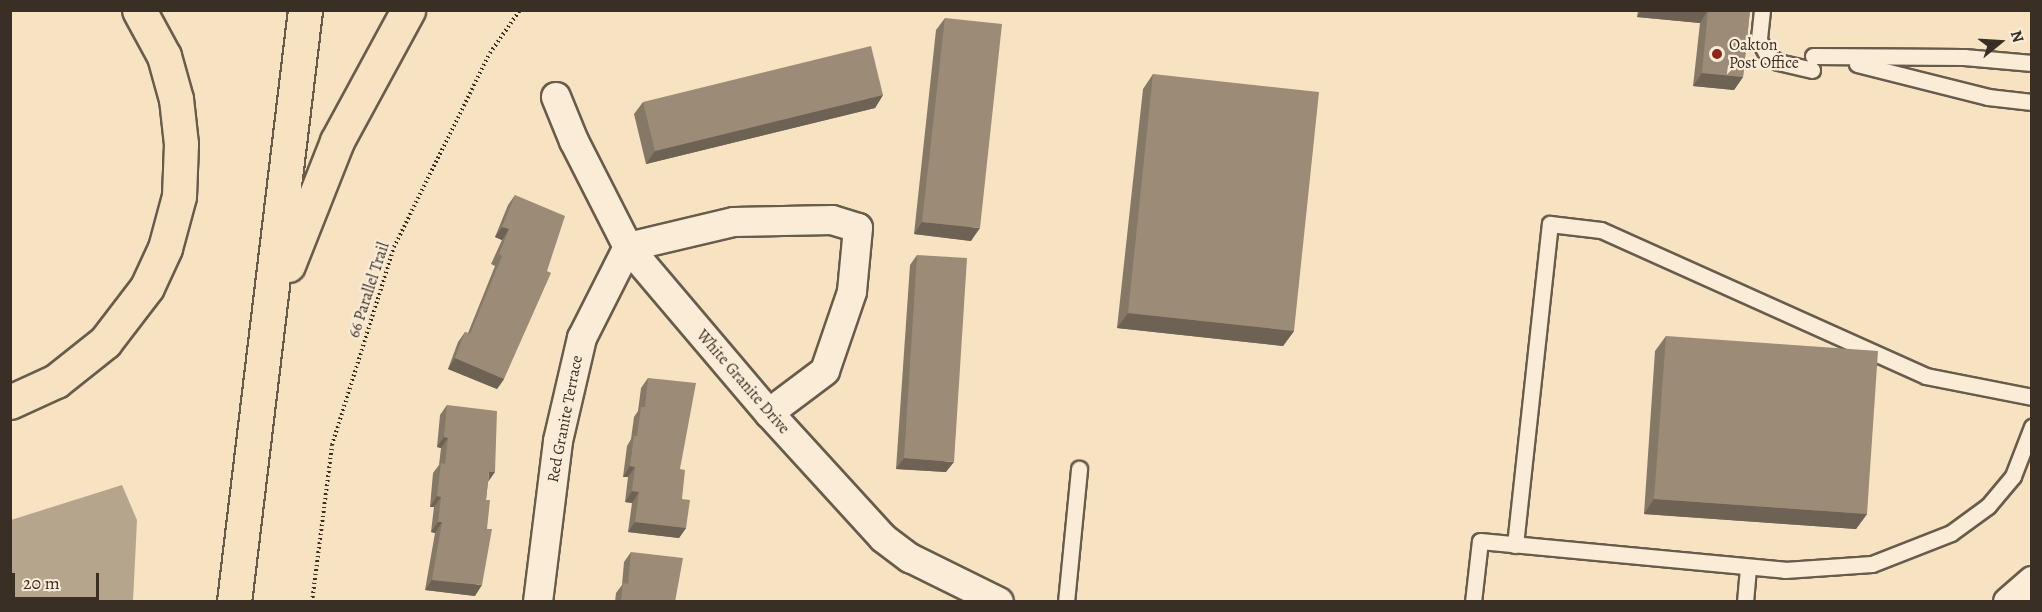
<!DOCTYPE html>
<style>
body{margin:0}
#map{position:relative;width:2042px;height:612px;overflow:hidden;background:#f7e2c2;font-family:Alegreya,serif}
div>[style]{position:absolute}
.water>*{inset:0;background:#b6a58d}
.path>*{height:4px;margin-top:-2px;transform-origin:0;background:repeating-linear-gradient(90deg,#392f25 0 1.5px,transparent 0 4.5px)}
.roads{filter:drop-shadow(2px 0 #685c4c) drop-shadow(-2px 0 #685c4c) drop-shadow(0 2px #685c4c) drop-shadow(0 -2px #685c4c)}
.service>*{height:15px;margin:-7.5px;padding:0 7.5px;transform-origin:7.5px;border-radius:7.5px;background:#faecd7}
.minor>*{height:28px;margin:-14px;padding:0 14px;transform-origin:14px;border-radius:14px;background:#faecd7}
.motorway>*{height:33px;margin:-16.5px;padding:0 16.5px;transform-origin:16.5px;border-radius:16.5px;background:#f7e2c2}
.wall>*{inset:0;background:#867866}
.shaded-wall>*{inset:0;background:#6d6253}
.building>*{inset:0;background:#9c8c77}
.dots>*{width:16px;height:16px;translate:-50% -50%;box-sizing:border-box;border:3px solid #faecd7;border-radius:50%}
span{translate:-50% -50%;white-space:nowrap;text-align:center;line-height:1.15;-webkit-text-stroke:4.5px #faecd7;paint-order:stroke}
.poi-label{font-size:16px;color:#392f25}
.left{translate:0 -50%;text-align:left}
.street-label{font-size:16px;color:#392f25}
.frame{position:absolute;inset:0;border:12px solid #392f25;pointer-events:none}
.north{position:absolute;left:1970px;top:12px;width:60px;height:60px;-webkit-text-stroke:4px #faecd7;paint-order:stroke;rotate:72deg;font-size:16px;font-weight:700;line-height:24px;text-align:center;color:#392f25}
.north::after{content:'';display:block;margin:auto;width:21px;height:27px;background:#392f25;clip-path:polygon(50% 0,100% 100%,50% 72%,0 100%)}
.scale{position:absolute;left:12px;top:573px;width:87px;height:27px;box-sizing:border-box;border:3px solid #392f25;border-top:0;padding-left:8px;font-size:18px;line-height:21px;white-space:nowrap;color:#392f25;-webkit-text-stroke:4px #faecd7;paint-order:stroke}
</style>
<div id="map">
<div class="water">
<i style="clip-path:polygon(122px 485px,137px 520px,133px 601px,11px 601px,11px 520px)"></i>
</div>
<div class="path">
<i style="left:312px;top:602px;width:158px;rotate:-82.7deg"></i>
<i style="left:332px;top:445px;width:207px;rotate:-72.6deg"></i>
<i style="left:394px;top:247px;width:216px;rotate:-63.7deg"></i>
<i style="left:490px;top:53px;width:52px;rotate:-55.1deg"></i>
</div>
<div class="roads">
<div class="service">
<i style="left:1762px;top:10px;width:30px;rotate:96deg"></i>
<i style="left:1759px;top:40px;width:17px;rotate:62deg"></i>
<i style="left:1767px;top:55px;width:13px;rotate:32deg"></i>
<i style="left:1778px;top:62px;width:35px;rotate:13deg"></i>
<i style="left:1813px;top:56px;width:151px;rotate:0.4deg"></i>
<i style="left:1964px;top:57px;width:68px;rotate:5deg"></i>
<i style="left:1857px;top:64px;width:135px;rotate:14.1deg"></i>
<i style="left:1988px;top:97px;width:44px;rotate:6.5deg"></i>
<i style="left:1515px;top:545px;width:323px;rotate:-83.8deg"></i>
<i style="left:1550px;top:224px;width:51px;rotate:6.7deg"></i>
<i style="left:1601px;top:230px;width:356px;rotate:24.2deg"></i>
<i style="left:1926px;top:376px;width:108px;rotate:11.2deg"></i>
<i style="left:1066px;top:602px;width:134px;rotate:-84.4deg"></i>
<i style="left:1473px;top:602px;width:61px;rotate:-83.5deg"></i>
<i style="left:1480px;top:541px;width:306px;rotate:5.4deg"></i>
<i style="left:1785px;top:570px;width:87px;rotate:-3.9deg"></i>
<i style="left:1872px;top:564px;width:85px;rotate:-21.4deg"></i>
<i style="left:1951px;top:533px;width:46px;rotate:-36.1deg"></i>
<i style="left:1988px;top:506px;width:39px;rotate:-50deg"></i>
<i style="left:2013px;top:476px;width:53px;rotate:-68.8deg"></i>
<i style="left:1745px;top:602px;width:35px;rotate:-85deg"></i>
</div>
<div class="minor">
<i style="left:556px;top:97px;width:48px;rotate:67.8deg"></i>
<i style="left:574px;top:141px;width:119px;rotate:63deg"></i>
<i style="left:628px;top:247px;width:218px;rotate:49.7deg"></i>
<i style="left:769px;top:413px;width:169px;rotate:47.6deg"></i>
<i style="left:883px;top:538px;width:34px;rotate:37deg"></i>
<i style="left:910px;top:558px;width:99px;rotate:26.3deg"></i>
<i style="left:538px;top:602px;width:162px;rotate:-82.9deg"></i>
<i style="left:558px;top:441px;width:106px;rotate:-76.9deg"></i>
<i style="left:582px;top:338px;width:102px;rotate:-63.2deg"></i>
<i style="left:628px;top:247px;width:109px;rotate:-13.3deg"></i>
<i style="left:734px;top:222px;width:98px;rotate:-1.2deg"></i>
<i style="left:832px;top:220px;width:27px;rotate:17deg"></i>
<i style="left:858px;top:228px;width:64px;rotate:95.4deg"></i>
<i style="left:852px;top:292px;width:83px;rotate:108.9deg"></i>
<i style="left:825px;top:371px;width:70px;rotate:143.1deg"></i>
<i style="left:2008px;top:602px;width:32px;rotate:-41deg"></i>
</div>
<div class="motorway">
<i style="left:288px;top:265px;width:133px;rotate:-68.4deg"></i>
<i style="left:337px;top:141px;width:149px;rotate:-61.5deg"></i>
<i style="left:10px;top:402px;width:51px;rotate:-24.5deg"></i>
<i style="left:56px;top:381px;width:63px;rotate:-38.5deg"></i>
<i style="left:105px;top:342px;width:69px;rotate:-52.6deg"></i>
<i style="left:147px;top:287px;width:43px;rotate:-65.2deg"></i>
<i style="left:165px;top:248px;width:54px;rotate:-74.9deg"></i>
<i style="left:179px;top:196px;width:52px;rotate:-87.8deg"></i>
<i style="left:181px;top:144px;width:45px;rotate:-96.3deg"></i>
<i style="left:176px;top:99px;width:45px;rotate:-105.6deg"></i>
<i style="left:164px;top:56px;width:52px;rotate:-118.5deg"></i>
<i style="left:234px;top:602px;width:596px;rotate:-83.16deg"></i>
</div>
</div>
<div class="wall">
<i style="clip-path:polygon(1638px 10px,1750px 10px,1743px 77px,1734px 90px,1693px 86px,1700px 23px,1637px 17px)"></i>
<i style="clip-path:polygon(945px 18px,971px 241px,914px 234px,936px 30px)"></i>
<i style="clip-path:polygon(1153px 74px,1294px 331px,1283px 346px,1117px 328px,1143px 89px)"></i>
<i style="clip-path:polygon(883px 95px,875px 108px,646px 164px,634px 114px,643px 102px)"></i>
<i style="clip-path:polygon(515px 195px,504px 379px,497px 389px,448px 369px,458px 342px,465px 332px,468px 333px,495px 266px,491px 264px,502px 240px,495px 237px,508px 205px)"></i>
<i style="clip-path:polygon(917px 255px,946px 472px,896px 469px,910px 265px)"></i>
<i style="clip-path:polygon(1666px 336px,1867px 514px,1856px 529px,1644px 514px,1655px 351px)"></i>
<i style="clip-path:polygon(648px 378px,680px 469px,682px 499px,686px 528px,679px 538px,628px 532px,632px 503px,625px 502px,628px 477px,623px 477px,627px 446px,631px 439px,634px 417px,638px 411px,641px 388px)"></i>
<i style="clip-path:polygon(447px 405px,488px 482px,475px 596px,425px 590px,435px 533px,431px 532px,434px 507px,430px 507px,433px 473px,439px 465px,441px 448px,437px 447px,440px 415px)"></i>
<i style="clip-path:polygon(631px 552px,675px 602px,615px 602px,616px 593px,622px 585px,624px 562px)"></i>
</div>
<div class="shaded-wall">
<i style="clip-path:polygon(1642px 10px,1708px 10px,1700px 23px,1637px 17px)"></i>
<i style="clip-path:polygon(1702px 73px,1743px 77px,1734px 90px,1693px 86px)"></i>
<i style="clip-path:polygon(883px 95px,875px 108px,646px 164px,655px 151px)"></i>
<i style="clip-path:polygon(922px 222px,980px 228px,971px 241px,914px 234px)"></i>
<i style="clip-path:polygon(502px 227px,509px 229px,502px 240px,495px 237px)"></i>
<i style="clip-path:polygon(1128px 313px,1294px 331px,1283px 346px,1117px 328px)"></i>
<i style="clip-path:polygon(455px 358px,504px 379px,497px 389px,448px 369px)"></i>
<i style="clip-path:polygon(444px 437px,448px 438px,441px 448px,437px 447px)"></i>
<i style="clip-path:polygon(904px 458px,954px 462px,946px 472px,896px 469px)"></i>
<i style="clip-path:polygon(630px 466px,635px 467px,628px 477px,623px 477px)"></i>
<i style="clip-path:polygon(489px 472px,495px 472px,488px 482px)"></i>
<i style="clip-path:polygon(632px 491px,639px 492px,632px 503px,625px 502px)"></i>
<i style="clip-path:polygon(437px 496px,441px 497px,434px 507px,430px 507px)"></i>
<i style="clip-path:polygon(1654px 499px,1867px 514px,1856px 529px,1644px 514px)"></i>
<i style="clip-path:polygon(438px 522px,442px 522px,435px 533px,431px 532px)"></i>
<i style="clip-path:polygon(635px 522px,686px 528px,679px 538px,628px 532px)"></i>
<i style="clip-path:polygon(432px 580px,482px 585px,475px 596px,425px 590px)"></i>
</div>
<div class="building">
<i style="clip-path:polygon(1708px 10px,1750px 10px,1743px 77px,1702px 73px)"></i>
<i style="clip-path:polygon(945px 18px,1002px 24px,980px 228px,922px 222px)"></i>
<i style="clip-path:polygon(871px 46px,883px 95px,655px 151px,643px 102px)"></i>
<i style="clip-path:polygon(1153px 74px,1319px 92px,1294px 331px,1128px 313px)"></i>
<i style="clip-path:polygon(515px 195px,565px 216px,547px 271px,551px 273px,504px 379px,455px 358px,465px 332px,470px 334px,502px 256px,499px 254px,509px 229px,502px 227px)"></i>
<i style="clip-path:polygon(917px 255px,967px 258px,954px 462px,904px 458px)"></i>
<i style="clip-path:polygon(1666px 336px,1878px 351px,1867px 514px,1654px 499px)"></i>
<i style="clip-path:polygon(648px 378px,696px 383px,680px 469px,685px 470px,682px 499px,690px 500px,686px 528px,635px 522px,639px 492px,632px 491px,635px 467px,630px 466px,634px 436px,637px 436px,641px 407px,645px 407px)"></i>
<i style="clip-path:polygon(447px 405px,497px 411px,495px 472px,489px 472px,486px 500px,490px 500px,487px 529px,492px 529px,482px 585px,432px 580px,442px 522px,438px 522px,441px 497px,437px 496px,441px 463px,445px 464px,448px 438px,444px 437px)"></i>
<i style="clip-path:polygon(631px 552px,683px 558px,675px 602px,621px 602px,623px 583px,628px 584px)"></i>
</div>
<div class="dots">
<i style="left:1717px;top:54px;background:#8f2418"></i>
</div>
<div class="poi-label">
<span class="left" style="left:1729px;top:54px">Oakton<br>Post Office</span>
</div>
<div class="street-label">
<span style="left:369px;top:290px;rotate:-72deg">66 Parallel Trail</span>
<span style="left:743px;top:382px;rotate:49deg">White Granite Drive</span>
<span style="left:565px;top:419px;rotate:-79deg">Red Granite Terrace</span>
</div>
<div class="frame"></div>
<div class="north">N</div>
<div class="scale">20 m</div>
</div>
